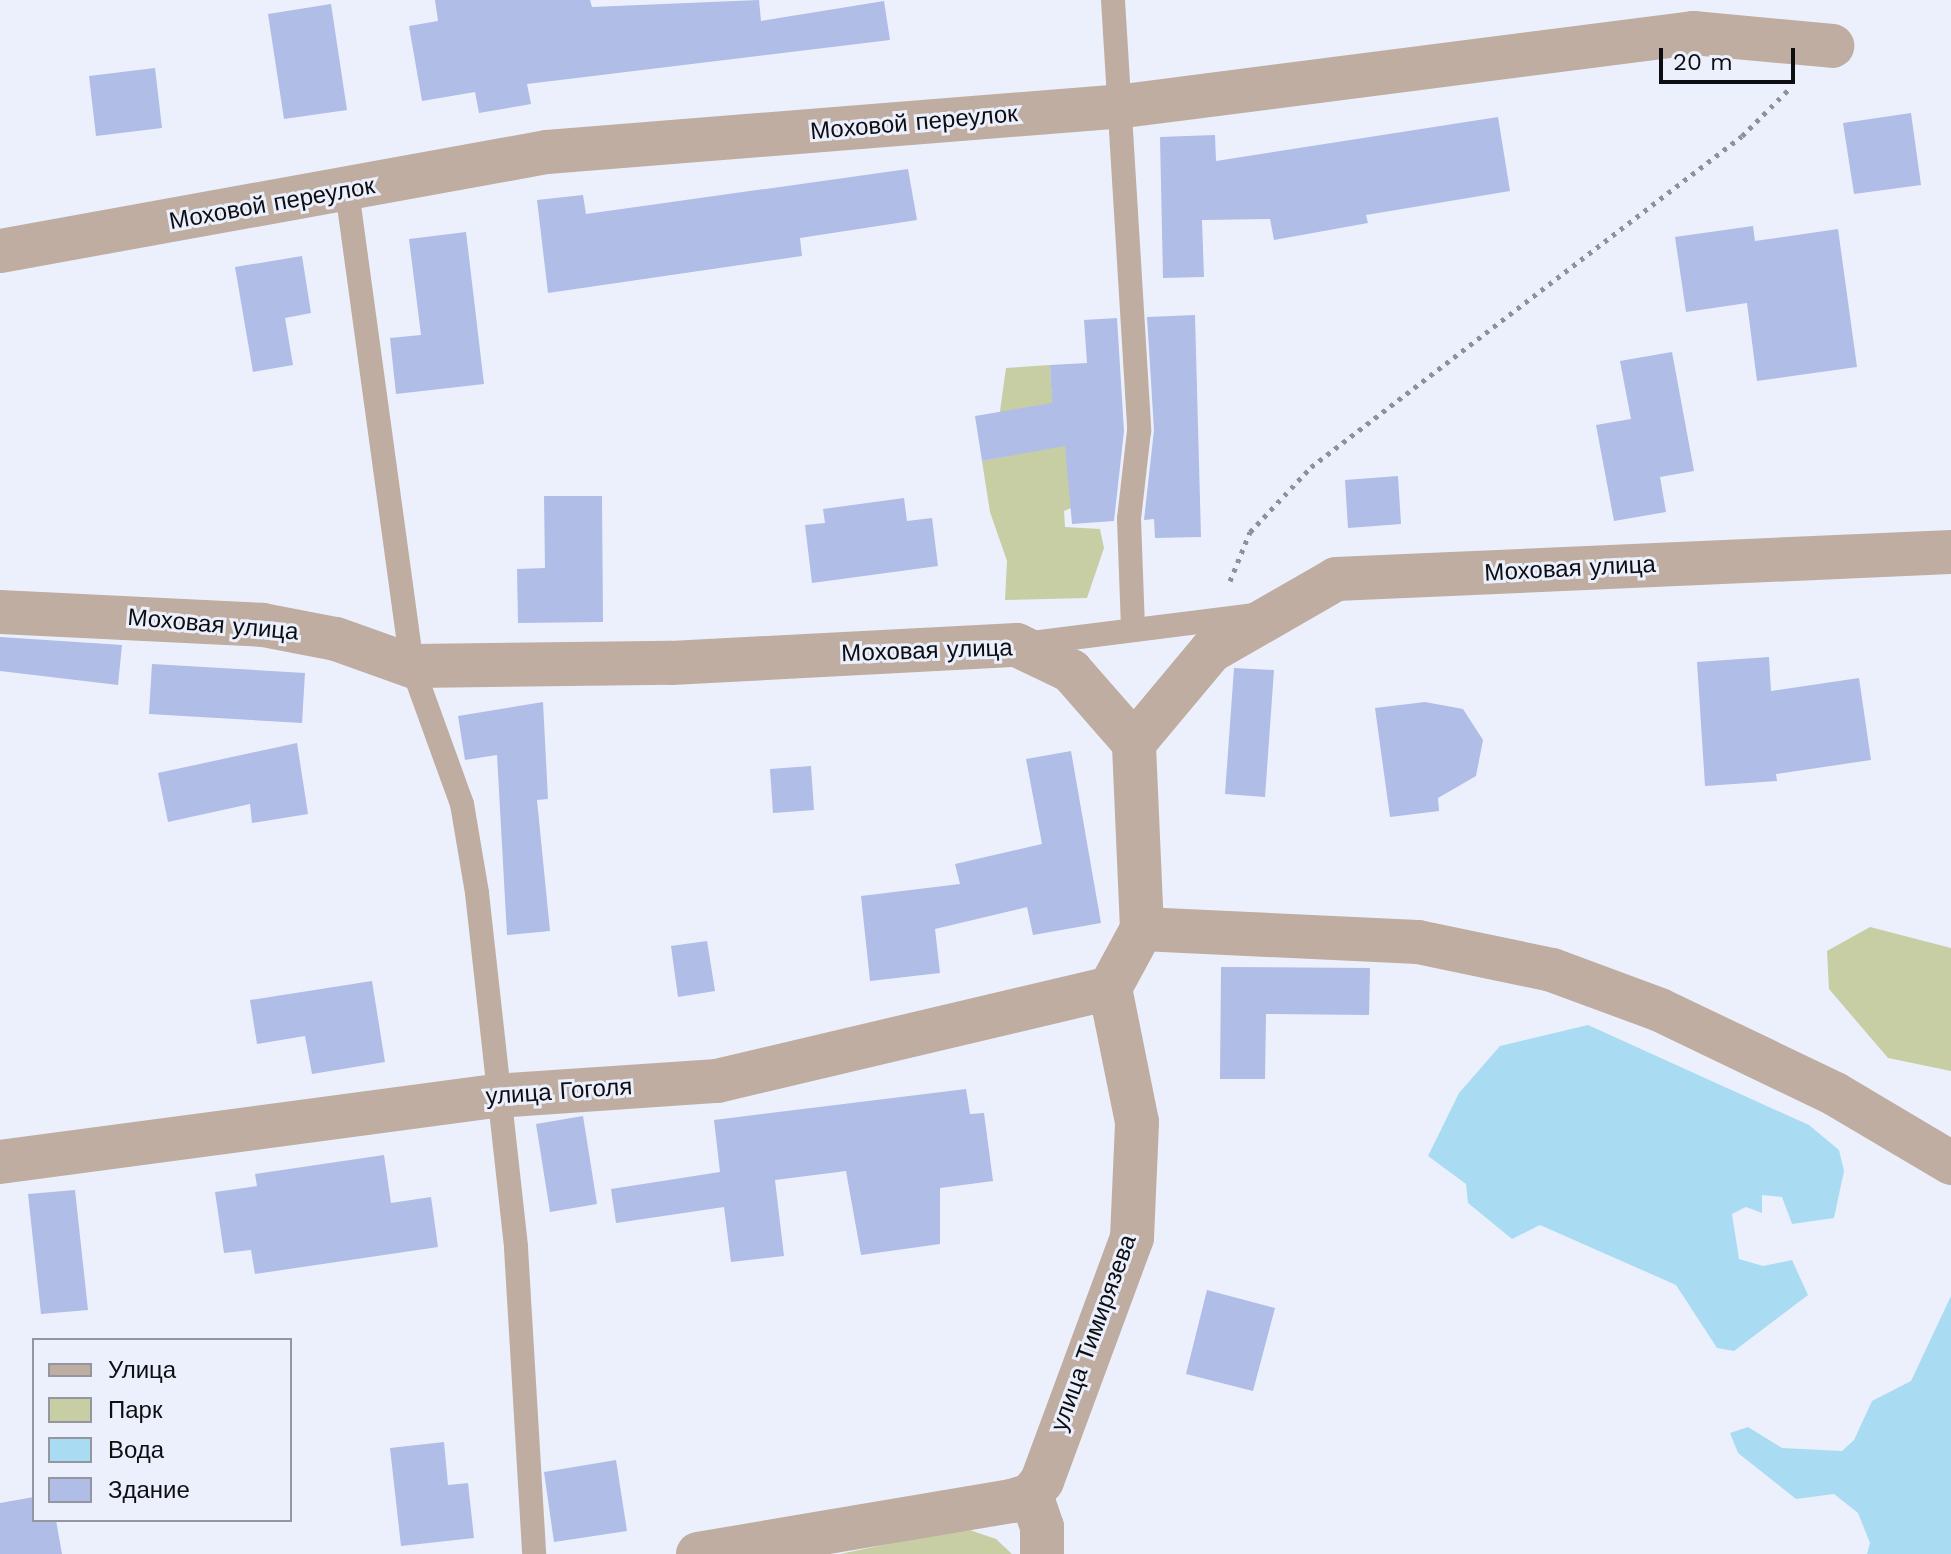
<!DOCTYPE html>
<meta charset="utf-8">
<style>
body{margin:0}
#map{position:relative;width:1951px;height:1554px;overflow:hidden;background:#ecf0fc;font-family:"Work Sans",sans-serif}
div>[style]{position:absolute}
.green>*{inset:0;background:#c7cea4}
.water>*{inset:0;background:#a9dcf2}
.building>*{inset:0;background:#afbde7}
.path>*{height:5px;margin-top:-2.5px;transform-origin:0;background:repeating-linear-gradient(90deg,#8f919a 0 4px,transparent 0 10px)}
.service>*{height:24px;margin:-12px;padding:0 12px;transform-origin:12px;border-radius:12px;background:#c0ada1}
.minor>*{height:44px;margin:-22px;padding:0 22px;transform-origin:22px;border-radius:22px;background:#c0ada1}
span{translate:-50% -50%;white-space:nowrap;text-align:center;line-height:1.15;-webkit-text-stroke:6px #ecf0fc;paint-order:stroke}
.street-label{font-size:24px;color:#0d0e12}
.legend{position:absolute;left:32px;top:1338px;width:260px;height:184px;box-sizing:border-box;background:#ecf0fc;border:2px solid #93969e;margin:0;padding:10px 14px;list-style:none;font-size:24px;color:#0d0e12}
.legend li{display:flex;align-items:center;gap:16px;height:40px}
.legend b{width:40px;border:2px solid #93969e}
.scale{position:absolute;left:1659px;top:48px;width:136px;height:36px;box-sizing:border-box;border:4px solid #0d0e12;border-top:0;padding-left:10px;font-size:24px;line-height:28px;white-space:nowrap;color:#0d0e12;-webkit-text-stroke:6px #ecf0fc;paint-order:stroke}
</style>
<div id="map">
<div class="green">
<i style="clip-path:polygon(1050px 365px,1052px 398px,1067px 397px,1071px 508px,1064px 511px,1065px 527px,1100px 529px,1104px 548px,1087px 598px,1005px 600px,1007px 561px,990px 512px,982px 461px,1008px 456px,1000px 411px,1006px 368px)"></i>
<i style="clip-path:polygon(1870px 927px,1951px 948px,1951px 1071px,1888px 1058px,1829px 989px,1827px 951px)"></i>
<i style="clip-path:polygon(964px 1528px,996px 1539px,1012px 1554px,840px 1554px)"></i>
</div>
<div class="water">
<i style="clip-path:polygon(1588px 1025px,1809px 1125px,1839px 1150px,1844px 1171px,1834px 1218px,1792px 1224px,1782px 1197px,1762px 1195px,1762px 1213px,1746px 1207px,1732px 1214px,1739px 1259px,1763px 1266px,1792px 1260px,1808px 1295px,1734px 1351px,1717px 1348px,1676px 1285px,1540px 1225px,1512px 1239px,1468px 1203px,1466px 1184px,1428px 1156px,1459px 1093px,1500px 1046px)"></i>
<i style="clip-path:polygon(1951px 1296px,1951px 1554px,1867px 1554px,1870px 1543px,1858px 1513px,1834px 1494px,1796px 1499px,1738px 1453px,1730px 1433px,1748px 1427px,1782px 1448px,1842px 1451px,1854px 1440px,1872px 1401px,1911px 1381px)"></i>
</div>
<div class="building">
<i style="clip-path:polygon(435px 0,590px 0,592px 7px,759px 0,761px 21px,884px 1px,890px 40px,527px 84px,531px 104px,479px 113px,475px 92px,422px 101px,409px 26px,438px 21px)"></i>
<i style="clip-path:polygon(331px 4px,347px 110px,284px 119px,268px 14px)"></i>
<i style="clip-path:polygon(155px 68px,162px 128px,96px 136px,89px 76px)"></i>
<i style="clip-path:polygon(1911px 113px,1921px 185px,1854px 194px,1843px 123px)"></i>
<i style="clip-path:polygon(1498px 117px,1510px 191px,1366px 215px,1368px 223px,1274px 240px,1270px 219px,1202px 220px,1204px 277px,1163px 278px,1160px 137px,1215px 135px,1216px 161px)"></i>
<i style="clip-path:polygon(908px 169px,917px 220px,800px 238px,802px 256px,548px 293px,537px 200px,583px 195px,586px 214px)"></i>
<i style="clip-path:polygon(1753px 226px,1755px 241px,1838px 229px,1857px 367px,1757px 381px,1747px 303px,1686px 312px,1675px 237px)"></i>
<i style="clip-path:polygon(466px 232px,484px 384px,396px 394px,390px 338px,421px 335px,409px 239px)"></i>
<i style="clip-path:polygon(302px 256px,311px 313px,285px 318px,293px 365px,253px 372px,235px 267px)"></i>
<i style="clip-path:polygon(1195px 315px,1201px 537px,1155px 538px,1154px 519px,1144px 520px,1154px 430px,1147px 317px)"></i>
<i style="clip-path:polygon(1117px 318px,1124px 431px,1114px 521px,1072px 524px,1065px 446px,982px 461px,975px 416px,1052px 403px,1050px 365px,1087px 363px,1084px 320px)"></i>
<i style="clip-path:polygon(1672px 352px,1694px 471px,1660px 477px,1666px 512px,1614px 521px,1596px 425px,1631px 419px,1620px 361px)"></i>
<i style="clip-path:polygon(1398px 476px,1401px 524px,1348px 528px,1345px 480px)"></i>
<i style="clip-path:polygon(544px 496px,602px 496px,603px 622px,518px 623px,517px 569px,545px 568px)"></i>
<i style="clip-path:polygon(904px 498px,907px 521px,932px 518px,938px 566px,812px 583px,805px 525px,825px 523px,823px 509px)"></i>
<i style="clip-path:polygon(0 637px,122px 645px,118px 685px,0 671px)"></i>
<i style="clip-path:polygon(1769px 657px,1771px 691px,1859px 678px,1871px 760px,1776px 774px,1777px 781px,1705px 786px,1697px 662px)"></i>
<i style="clip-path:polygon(152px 664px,305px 673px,302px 723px,149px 714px)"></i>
<i style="clip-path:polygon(1234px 668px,1274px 670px,1265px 797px,1225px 794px)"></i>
<i style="clip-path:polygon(543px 702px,548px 799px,537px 800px,550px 931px,507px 935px,497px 755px,465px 760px,458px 716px)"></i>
<i style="clip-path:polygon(1425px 702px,1463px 709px,1483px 740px,1476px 776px,1438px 798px,1439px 811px,1390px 817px,1375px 708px)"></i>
<i style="clip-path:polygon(297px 743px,308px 814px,252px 823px,250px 804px,168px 822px,158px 773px)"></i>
<i style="clip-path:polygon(1071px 751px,1101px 923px,1033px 935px,1027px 907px,935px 929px,940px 973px,870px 981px,861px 896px,960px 884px,955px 864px,1042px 844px,1026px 759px)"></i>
<i style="clip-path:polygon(811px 766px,814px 810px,773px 813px,770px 769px)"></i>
<i style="clip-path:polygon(707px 941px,715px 991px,678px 997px,671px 946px)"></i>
<i style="clip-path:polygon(1221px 967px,1370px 968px,1369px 1015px,1266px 1014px,1265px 1079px,1220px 1079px)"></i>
<i style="clip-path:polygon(372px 981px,385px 1062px,312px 1074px,305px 1036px,257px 1044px,250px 1000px)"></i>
<i style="clip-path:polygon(966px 1089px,970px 1114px,984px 1113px,993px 1181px,940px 1188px,940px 1244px,861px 1255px,846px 1171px,775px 1180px,784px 1256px,731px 1262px,724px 1207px,616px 1223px,611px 1189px,720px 1172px,714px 1120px)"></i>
<i style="clip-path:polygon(583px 1116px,597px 1204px,550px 1212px,536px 1124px)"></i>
<i style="clip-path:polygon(384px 1155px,391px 1203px,431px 1197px,438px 1247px,255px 1274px,251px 1250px,224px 1253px,215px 1192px,257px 1186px,255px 1174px)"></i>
<i style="clip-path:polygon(75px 1190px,88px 1310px,41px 1314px,28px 1194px)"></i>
<i style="clip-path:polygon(1207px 1290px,1275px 1308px,1253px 1391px,1186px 1374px)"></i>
<i style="clip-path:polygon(444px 1442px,448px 1485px,468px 1483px,474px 1538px,401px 1546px,390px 1448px)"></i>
<i style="clip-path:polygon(616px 1460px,627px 1531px,554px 1542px,544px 1472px)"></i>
<i style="clip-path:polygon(34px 1497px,34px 1520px,56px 1520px,62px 1554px,0 1554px,0 1503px)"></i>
</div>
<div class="path">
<i style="left:1230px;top:581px;width:53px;rotate:-67.8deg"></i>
<i style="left:1250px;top:532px;width:89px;rotate:-46.8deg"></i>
<i style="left:1311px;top:467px;width:543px;rotate:-37.52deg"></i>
<i style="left:1742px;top:136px;width:68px;rotate:-45deg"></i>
</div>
<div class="service">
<i style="left:1113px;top:0;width:432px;rotate:86.5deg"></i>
<i style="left:1139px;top:431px;width:89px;rotate:96.5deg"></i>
<i style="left:1129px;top:519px;width:107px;rotate:87.9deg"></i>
<i style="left:347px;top:191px;width:479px;rotate:82.2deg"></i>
<i style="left:412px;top:666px;width:147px;rotate:70.1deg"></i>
<i style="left:462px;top:804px;width:90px;rotate:80.4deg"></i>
<i style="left:477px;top:893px;width:357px;rotate:83.7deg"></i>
<i style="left:516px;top:1248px;width:307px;rotate:86.6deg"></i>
<i style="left:1024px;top:644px;width:239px;rotate:-7.2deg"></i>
</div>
<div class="minor">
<i style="left:0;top:251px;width:556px;rotate:-10.26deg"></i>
<i style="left:547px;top:152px;width:579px;rotate:-4.56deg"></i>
<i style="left:1124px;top:106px;width:574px;rotate:-7.31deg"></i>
<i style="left:1693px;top:33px;width:140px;rotate:5.3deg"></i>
<i style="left:0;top:612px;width:263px;rotate:2.8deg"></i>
<i style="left:263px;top:625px;width:74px;rotate:10.9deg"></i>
<i style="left:336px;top:639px;width:81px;rotate:19.6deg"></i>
<i style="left:412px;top:666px;width:259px;rotate:-0.7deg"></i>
<i style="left:671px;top:663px;width:346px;rotate:-3deg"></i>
<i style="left:1017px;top:645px;width:60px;rotate:25.7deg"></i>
<i style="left:1071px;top:671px;width:96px;rotate:48.8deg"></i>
<i style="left:1134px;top:743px;width:120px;rotate:-50.1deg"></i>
<i style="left:1211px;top:651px;width:144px;rotate:-29.9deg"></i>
<i style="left:1336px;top:579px;width:616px;rotate:-2.51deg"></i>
<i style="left:1142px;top:929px;width:276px;rotate:2.7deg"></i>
<i style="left:1418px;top:942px;width:137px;rotate:11.8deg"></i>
<i style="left:1552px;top:970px;width:115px;rotate:20.3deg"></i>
<i style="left:1660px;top:1010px;width:194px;rotate:25.6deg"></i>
<i style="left:1835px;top:1094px;width:135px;rotate:30.7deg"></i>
<i style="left:0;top:1162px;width:499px;rotate:-7.6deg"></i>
<i style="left:495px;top:1096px;width:223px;rotate:-3.9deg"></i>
<i style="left:717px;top:1081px;width:404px;rotate:-13.3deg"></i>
<i style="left:1031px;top:1495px;width:34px;rotate:71deg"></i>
<i style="left:1042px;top:1527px;width:27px;rotate:90deg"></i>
<i style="left:698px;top:1554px;width:318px;rotate:-9.6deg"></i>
<i style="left:1012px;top:1501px;width:20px;rotate:-18deg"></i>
<i style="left:1031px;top:1495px;width:18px;rotate:-52deg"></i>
<i style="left:1042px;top:1481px;width:259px;rotate:-69.7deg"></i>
<i style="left:1132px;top:1238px;width:116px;rotate:-87.5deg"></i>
<i style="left:1137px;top:1122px;width:137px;rotate:-101.4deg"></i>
<i style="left:1110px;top:988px;width:67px;rotate:-61.5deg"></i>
<i style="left:1142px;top:929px;width:186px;rotate:-92.5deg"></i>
</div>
<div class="street-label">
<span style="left:914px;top:123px;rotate:-5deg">Моховой переулок</span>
<span style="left:272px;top:204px;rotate:-10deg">Моховой переулок</span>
<span style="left:1570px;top:569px;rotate:-3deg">Моховая улица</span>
<span style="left:213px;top:625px;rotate:5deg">Моховая улица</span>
<span style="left:927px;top:651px;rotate:-2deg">Моховая улица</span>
<span style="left:559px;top:1092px;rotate:-4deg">улица Гоголя</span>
<span style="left:1094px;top:1333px;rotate:-70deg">улица Тимирязева</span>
</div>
<ul class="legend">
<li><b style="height:10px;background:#c0ada1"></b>Улица</li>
<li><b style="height:22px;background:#c7cea4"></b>Парк</li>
<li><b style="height:22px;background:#a9dcf2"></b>Вода</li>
<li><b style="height:22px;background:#afbde7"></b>Здание</li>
</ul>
<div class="scale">20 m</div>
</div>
